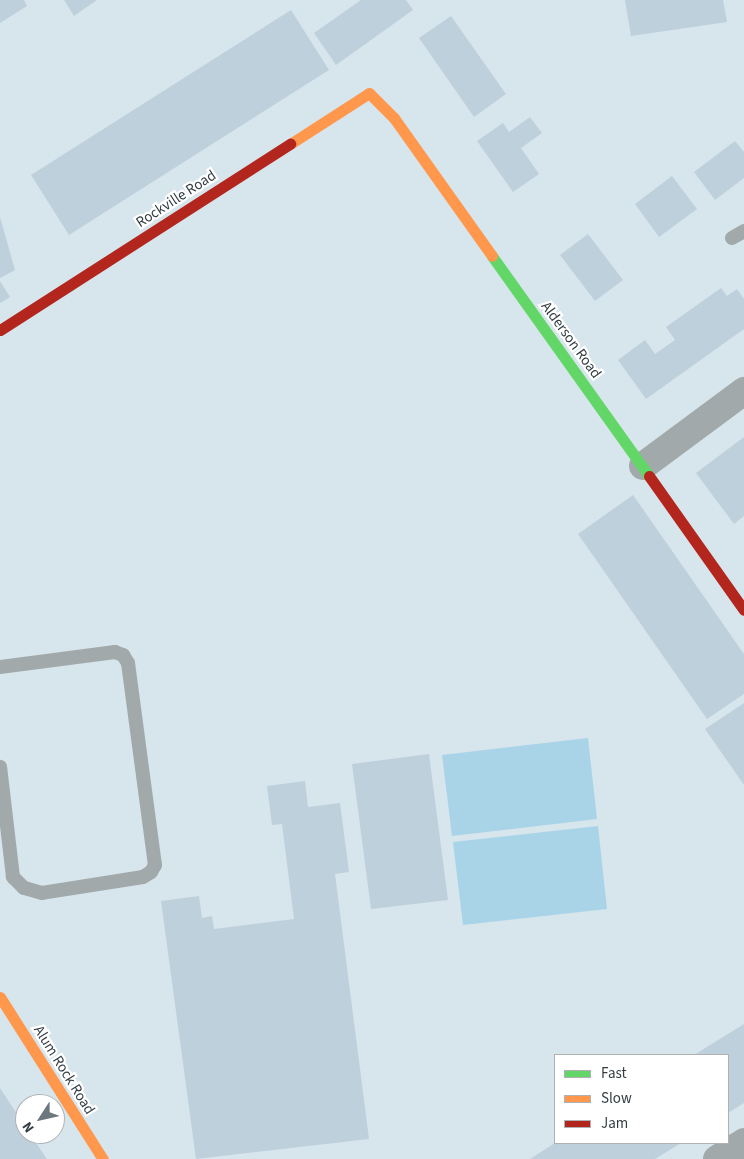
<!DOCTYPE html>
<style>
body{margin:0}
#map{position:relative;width:744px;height:1159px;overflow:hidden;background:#d7e5ec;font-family:"Source Sans 3",sans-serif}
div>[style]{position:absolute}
.green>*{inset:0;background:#a9d4e8}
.building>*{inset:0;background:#bfd0dd}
.lane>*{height:14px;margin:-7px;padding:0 7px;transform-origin:7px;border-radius:7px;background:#a1a9ab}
.street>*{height:28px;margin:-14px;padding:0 14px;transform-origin:14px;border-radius:14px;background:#a1a9ab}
.fast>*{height:11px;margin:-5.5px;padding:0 5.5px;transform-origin:5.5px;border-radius:5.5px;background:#63d668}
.slow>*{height:11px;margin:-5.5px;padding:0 5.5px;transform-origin:5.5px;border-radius:5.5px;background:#ff974d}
.jam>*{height:11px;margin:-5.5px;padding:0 5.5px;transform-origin:5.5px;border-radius:5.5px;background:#b3261e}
span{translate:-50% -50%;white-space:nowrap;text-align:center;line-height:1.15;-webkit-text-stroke:4.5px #fff;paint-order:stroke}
.street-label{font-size:15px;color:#343e42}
.legend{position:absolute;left:554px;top:1054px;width:175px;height:90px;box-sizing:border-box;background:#fff;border:1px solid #aeb2b3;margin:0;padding:6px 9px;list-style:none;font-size:15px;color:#343e42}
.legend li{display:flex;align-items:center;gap:10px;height:25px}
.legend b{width:25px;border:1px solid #aeb2b3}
.north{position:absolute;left:15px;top:1094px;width:50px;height:50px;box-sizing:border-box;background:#fff;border:1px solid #aeb2b3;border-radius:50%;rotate:235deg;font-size:14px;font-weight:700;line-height:20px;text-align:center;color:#343e42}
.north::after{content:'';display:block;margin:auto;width:18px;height:22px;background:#6d787e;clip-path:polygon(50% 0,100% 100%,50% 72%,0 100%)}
</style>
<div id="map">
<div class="green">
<i style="clip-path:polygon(588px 738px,597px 819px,452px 836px,442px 755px)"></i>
<i style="clip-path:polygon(598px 826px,607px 909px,463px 925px,453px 842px)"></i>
</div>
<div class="building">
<i style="clip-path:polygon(0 0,24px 0,27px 6px,0 23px)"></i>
<i style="clip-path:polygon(64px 0,97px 0,74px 16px)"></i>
<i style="clip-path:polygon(361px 0,406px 0,413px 10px,336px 65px,314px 33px)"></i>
<i style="clip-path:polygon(625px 0,723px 0,727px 22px,631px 36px)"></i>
<i style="clip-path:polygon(291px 10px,329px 70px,69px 235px,31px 175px)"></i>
<i style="clip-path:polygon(451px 16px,506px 94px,474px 117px,419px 38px)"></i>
<i style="clip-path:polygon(530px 117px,542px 133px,521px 148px,539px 174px,513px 192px,477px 141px,503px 123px,509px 132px)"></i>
<i style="clip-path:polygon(735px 141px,744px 152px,744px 178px,715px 200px,694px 172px)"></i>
<i style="clip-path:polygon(672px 176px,697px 209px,659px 237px,635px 204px)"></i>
<i style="clip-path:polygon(0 217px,15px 270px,0 278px)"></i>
<i style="clip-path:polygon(588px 234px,623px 280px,595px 301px,560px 255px)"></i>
<i style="clip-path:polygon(0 281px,10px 297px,0 303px)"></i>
<i style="clip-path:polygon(721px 288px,727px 296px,737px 289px,744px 299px,744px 329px,646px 399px,618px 360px,645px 340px,655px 354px,675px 340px,666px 327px)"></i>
<i style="clip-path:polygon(744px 437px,744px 516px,734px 524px,696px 473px)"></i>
<i style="clip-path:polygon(633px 495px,744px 654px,744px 694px,707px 719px,578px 534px)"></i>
<i style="clip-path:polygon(744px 703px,744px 785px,705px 729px)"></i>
<i style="clip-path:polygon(429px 754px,448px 900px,371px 909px,352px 764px)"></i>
<i style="clip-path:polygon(305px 781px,308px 807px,340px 803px,349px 872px,335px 874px,369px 1139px,196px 1159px,161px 901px,199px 896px,202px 918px,212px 916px,214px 929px,294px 919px,282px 824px,272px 825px,267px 786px)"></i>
<i style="clip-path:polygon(744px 1024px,744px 1103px,728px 1113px,728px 1055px,694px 1055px)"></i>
<i style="clip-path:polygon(0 1088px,25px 1126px,25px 1134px,30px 1134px,47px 1159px,0 1159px)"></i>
<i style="clip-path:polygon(555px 1143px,681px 1143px,655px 1159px,530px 1159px)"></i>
</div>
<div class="lane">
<i style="left:732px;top:238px;width:14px;rotate:-30deg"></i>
<i style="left:0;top:667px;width:116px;rotate:-7.4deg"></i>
<i style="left:115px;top:652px;width:9px;rotate:21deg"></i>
<i style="left:123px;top:655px;width:9px;rotate:58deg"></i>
<i style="left:128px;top:663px;width:204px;rotate:82.4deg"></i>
<i style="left:155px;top:865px;width:8px;rotate:120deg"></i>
<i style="left:151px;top:872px;width:9px;rotate:148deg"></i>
<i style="left:143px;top:877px;width:102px;rotate:171deg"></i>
<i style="left:42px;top:893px;width:19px;rotate:-164deg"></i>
<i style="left:24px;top:888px;width:16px;rotate:-135deg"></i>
<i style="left:13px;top:877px;width:111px;rotate:-96.7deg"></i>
</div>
<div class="street">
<i style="left:643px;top:466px;width:126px;rotate:-36.6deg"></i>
<i style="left:717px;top:1159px;width:32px;rotate:-32deg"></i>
</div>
<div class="fast">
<i style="left:492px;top:256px;width:270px;rotate:54.5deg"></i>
</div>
<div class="slow">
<i style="left:290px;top:144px;width:94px;rotate:-32.8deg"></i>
<i style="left:369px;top:93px;width:35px;rotate:45deg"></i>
<i style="left:394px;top:118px;width:169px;rotate:54.6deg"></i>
<i style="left:0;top:997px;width:192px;rotate:57.6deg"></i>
</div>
<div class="jam">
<i style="left:0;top:330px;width:345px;rotate:-32.7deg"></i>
<i style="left:649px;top:476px;width:164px;rotate:54.7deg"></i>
</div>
<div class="street-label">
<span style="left:176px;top:199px;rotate:-33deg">Rockville Road</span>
<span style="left:571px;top:340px;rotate:54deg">Alderson Road</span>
<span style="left:64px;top:1070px;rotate:58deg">Alum Rock Road</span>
</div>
<ul class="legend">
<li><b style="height:6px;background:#63d668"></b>Fast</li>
<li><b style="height:6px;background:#ff974d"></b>Slow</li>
<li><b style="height:6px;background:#b3261e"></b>Jam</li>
</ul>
<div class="north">N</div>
</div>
